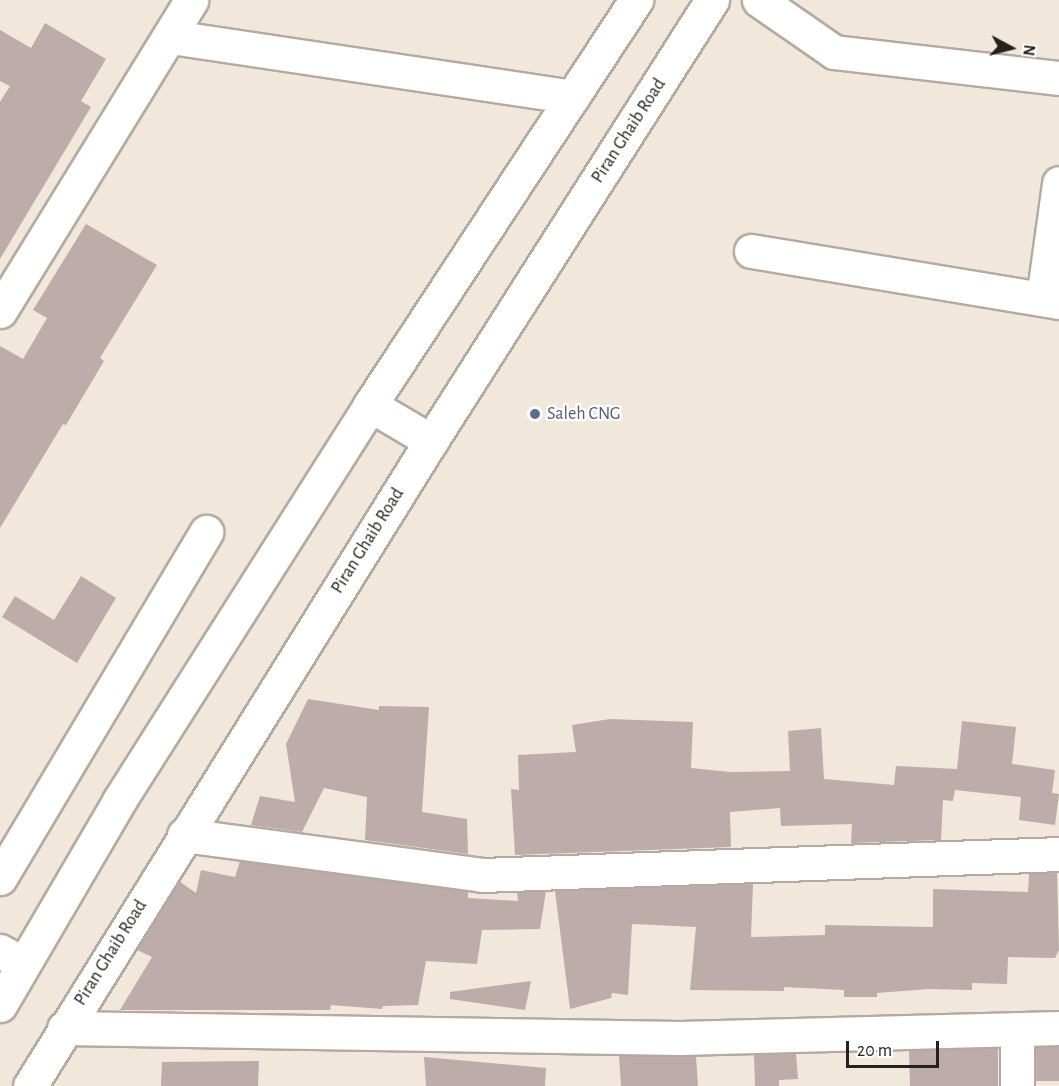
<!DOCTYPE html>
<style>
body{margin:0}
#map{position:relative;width:1059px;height:1086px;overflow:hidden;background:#f1e7db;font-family:"Alegreya Sans",sans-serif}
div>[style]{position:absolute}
.building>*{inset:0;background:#bdaca9}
.roads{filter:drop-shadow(2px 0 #b4aa9e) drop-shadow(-2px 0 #b4aa9e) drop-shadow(0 2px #b4aa9e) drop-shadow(0 -2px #b4aa9e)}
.minor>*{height:33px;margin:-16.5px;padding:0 16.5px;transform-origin:16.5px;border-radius:16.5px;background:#fff}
.major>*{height:33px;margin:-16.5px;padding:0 16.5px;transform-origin:16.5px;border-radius:16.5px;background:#fff}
.dots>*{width:16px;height:16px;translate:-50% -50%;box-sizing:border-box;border:3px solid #fff;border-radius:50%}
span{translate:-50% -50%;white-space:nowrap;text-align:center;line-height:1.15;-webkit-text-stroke:4.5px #fff;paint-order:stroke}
.street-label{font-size:18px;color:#25221d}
.service-label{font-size:18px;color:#4e5e75}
.left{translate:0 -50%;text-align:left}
.north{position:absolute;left:981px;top:18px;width:60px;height:60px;-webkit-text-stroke:4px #fff;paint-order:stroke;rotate:97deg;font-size:16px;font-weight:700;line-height:24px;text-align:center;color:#25221d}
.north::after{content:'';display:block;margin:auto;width:21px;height:27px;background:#25221d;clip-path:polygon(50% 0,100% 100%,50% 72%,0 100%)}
.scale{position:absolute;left:846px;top:1041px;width:93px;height:27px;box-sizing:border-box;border:3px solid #25221d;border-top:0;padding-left:8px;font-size:18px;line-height:21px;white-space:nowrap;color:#25221d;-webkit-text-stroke:4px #fff;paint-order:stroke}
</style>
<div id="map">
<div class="building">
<i style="clip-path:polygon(45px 23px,106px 59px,81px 101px,91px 107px,0 259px,0 102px,10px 86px,0 81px,0 30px,31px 48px)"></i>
<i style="clip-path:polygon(86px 224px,157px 265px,100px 358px,104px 361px,66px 425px,63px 424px,0 528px,0 346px,23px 359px,47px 318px,33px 310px)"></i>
<i style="clip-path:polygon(81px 576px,116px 598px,77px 663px,2px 617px,15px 596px,54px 620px)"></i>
<i style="clip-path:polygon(308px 699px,379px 710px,379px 706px,429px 707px,422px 812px,467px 819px,468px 854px,365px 840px,367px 797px,324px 788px,302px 832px,251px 825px,260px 796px,295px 802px,286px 744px)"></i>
<i style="clip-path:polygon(610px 719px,693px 722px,691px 768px,730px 772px,790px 771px,788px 731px,821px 728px,824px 779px,894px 785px,896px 766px,957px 769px,962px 721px,1016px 727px,1012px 764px,1055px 770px,1052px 793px,1059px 794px,1055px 825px,1019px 820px,1021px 797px,955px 790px,953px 801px,943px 800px,941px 840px,851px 843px,852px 824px,781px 826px,780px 808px,730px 812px,731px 847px,515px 855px,511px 789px,519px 790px,518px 755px,576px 752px,572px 725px)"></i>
<i style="clip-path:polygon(240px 861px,468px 892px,468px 898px,518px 901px,517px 892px,546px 891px,540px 929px,482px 930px,477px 964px,426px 961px,418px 1005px,383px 1006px,382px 1009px,331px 1005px,330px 1010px,120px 1010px,152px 957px,137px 950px,179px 881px,196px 893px,201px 870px,235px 877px)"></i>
<i style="clip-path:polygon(1057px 873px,1059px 950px,1055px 958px,1008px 957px,1007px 984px,972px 983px,972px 990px,929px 989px,877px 993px,877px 997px,844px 997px,844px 990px,784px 987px,784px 991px,690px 990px,696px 927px,632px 924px,628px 995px,612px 993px,611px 998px,570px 1009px,555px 891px,753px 884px,751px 937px,825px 935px,825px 925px,933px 927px,933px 889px,1028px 892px,1029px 874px)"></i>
<i style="clip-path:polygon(531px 981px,525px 1010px,450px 999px,450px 992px)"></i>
<i style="clip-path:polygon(1036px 1047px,1059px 1047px,1059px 1081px,1036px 1081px)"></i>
<i style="clip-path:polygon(998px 1048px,998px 1086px,910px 1086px,909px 1051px)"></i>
<i style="clip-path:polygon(796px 1054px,798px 1079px,779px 1080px,779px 1086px,755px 1086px,754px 1055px)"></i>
<i style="clip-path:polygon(619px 1056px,696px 1056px,698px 1086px,621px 1086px)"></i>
<i style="clip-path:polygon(424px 1057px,546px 1068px,545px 1086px,426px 1086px)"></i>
<i style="clip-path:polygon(259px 1061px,258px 1086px,161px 1086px,162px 1062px)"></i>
</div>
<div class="roads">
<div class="minor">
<i style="left:759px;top:0;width:91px;rotate:34.7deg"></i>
<i style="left:834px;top:52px;width:226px;rotate:6.6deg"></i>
<i style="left:172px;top:37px;width:405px;rotate:8.5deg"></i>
<i style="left:751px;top:251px;width:312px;rotate:9.4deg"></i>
<i style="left:1043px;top:299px;width:117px;rotate:-82.1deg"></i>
<i style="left:0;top:311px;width:365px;rotate:-58.4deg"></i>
<i style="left:184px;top:835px;width:301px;rotate:7.6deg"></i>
<i style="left:482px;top:875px;width:577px;rotate:-2.08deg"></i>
<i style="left:0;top:878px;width:403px;rotate:-59.2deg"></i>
<i style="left:0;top:951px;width:26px;rotate:29deg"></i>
<i style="left:64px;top:1028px;width:616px;rotate:0.93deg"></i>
<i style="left:680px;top:1038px;width:379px;rotate:-1.5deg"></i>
<i style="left:1017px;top:1086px;width:57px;rotate:-90deg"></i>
</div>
<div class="major">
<i style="left:370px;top:405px;width:71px;rotate:30.5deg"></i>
<i style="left:0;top:1005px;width:236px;rotate:-59.7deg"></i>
<i style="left:119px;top:801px;width:469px;rotate:-57.6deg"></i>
<i style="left:370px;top:405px;width:485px;rotate:-56.7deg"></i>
<i style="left:30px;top:1086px;width:759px;rotate:-58.13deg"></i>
<i style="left:431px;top:441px;width:523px;rotate:-57.5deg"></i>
</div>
</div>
<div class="dots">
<i style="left:535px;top:414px;background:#5c6f8a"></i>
</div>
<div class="street-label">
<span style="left:629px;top:131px;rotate:-57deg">Piran Ghaib Road</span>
<span style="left:368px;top:541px;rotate:-58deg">Piran Ghaib Road</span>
<span style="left:111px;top:953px;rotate:-58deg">Piran Ghaib Road</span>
</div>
<div class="service-label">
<span class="left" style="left:547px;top:414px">Saleh CNG</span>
</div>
<div class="north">N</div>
<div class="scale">20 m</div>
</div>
